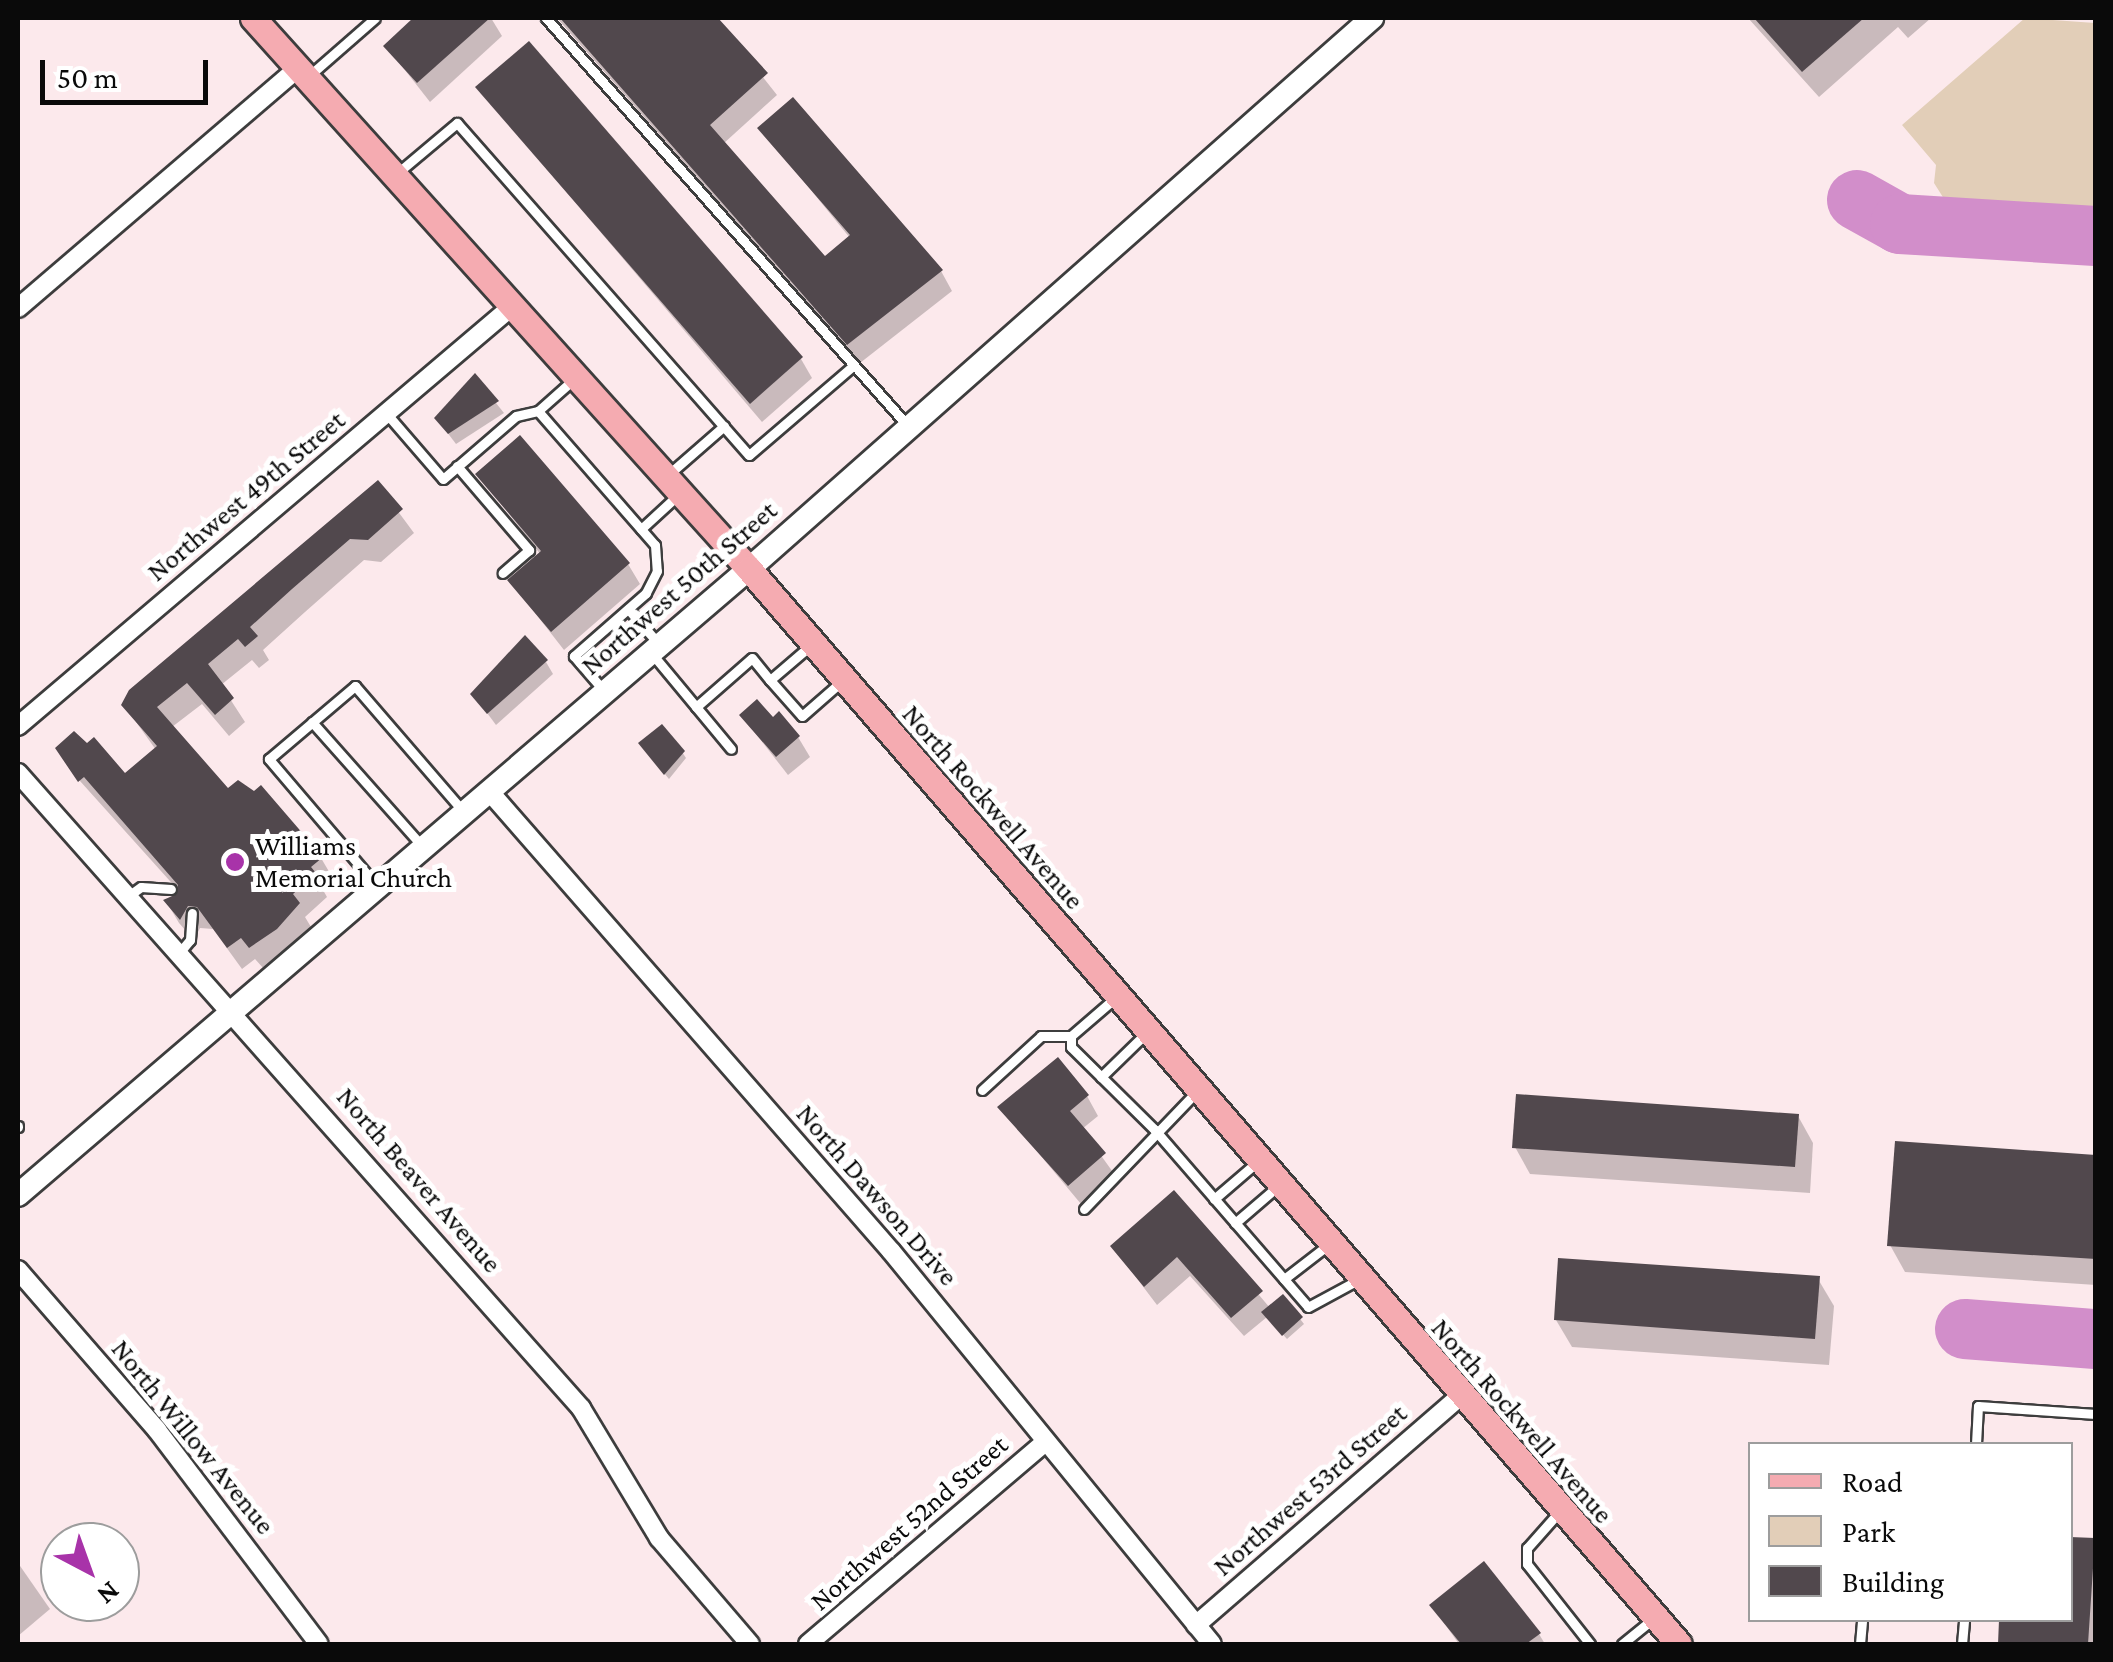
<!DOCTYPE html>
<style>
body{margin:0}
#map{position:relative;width:2113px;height:1662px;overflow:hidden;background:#fce9ec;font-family:"Crimson Pro",serif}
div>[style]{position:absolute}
.green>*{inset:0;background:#e2ceb8}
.shadow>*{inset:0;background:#0003}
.taxiway>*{height:60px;margin:-30px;padding:0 30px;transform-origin:30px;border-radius:30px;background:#d28eca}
.building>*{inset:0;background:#51484d}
.roads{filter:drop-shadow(2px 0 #3d3d3d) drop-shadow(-2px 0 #3d3d3d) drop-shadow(0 2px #3d3d3d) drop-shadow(0 -2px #3d3d3d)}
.service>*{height:9px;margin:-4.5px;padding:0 4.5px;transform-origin:4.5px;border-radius:4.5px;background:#fff}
.minor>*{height:18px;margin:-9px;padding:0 9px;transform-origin:9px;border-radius:9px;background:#fff}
.tertiary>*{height:22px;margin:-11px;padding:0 11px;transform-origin:11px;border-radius:11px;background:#fff}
.secondary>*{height:25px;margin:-12.5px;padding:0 12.5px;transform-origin:12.5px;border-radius:12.5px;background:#f5abb1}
.dots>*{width:28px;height:28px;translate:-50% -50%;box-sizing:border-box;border:5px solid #fff;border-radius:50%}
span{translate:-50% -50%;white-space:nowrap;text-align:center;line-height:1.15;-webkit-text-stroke:10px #fff;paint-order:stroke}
.street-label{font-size:28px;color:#0a0a0a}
.poi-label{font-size:28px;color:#0a0a0a}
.left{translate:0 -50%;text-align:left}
.frame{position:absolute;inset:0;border:20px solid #0a0a0a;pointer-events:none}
.legend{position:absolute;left:1748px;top:1442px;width:325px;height:180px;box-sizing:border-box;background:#fff;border:2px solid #9d9d9d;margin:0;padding:12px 18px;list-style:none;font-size:30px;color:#0a0a0a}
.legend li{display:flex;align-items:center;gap:20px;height:50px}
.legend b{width:50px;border:2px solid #9d9d9d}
.north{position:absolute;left:40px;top:1522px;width:100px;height:100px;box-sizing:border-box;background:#fff;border:2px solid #9d9d9d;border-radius:50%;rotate:139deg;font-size:28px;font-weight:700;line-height:40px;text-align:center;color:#0a0a0a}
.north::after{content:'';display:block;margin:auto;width:35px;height:45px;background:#a833a9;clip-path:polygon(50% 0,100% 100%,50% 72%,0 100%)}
.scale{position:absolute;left:40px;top:60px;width:168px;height:45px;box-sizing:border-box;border:5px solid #0a0a0a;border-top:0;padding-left:12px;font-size:30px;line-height:35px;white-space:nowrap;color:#0a0a0a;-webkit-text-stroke:8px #fff;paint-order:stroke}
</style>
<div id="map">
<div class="green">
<i style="clip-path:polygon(2025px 18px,2095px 23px,2095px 211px,1946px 202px,1934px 183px,1936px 165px,1902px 125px)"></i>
</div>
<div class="shadow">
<i style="clip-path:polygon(417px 18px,491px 18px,502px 36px,430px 102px,386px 46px)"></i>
<i style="clip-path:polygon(557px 18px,716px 18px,777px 95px,723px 144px,825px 260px,850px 238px,761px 129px,941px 271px,952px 291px,860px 363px)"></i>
<i style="clip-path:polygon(1748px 18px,1931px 18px,1908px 38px,1898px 27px,1819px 97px)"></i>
<i style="clip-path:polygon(478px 88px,801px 359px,812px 378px,762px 422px)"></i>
<i style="clip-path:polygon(476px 378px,504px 413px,456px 444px,437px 419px)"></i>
<i style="clip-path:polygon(478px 474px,628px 564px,640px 584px,564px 650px,510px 581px,541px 555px)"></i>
<i style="clip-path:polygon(377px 483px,414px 533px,381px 562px,364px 560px,305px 612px,263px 650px,269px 660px,259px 668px,252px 660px,221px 685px,245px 722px,229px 736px,202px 704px,172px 727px,228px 792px,321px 858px,334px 880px,323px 890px,327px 897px,305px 917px,311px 927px,271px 965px,264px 969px,255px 959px,242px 969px,213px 929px,200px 928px,194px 940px,179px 923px,166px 901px,178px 890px,71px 771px,125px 777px,156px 750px,124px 705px)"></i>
<i style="clip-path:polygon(546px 662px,553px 674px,496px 725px,473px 694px)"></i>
<i style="clip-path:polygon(742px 716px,772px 721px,798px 737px,810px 757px,788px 775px)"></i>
<i style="clip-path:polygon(644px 749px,682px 752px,686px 758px,669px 779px)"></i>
<i style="clip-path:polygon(1087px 1096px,1098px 1116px,1082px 1129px,1115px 1175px,1081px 1204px,1000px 1107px)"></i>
<i style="clip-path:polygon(1798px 1116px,1813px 1143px,1810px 1193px,1530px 1174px,1515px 1147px)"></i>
<i style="clip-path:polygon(2096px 1158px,2096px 1285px,1905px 1272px,1890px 1245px)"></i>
<i style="clip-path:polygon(1174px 1194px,1270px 1308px,1283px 1297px,1304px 1324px,1287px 1339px,1267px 1317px,1244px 1336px,1190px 1276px,1157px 1305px,1113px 1247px)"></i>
<i style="clip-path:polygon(1818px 1279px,1834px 1306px,1829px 1365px,1572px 1347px,1556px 1320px)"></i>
<i style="clip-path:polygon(2094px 1541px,2096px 1644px,2000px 1644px,2002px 1620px,2070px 1620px)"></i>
<i style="clip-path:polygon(18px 1563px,50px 1609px,18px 1636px)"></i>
<i style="clip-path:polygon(1432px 1606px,1539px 1634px,1545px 1644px,1459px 1644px)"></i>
</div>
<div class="taxiway">
<i style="left:1857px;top:200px;width:49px;rotate:29.2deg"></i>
<i style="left:1900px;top:224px;width:196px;rotate:3.5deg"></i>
<i style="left:1965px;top:1329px;width:131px;rotate:4.4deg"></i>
</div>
<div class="building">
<i style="clip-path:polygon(413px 18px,490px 18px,417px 83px,383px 46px)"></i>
<i style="clip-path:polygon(560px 18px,718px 18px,768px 73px,710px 125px,825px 256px,850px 235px,757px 128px,793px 97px,943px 270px,847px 345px)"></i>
<i style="clip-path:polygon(1754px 18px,1864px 18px,1802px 72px)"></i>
<i style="clip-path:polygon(529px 41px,803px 357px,750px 404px,475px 87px)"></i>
<i style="clip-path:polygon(475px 373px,499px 401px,448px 434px,434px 418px)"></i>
<i style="clip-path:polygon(520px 435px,630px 563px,551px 632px,507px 580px,541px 551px,475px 474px)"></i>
<i style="clip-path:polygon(378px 480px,403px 509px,368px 540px,350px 539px,292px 589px,250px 627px,258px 636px,245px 647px,238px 639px,208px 664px,234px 698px,215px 715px,187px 683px,157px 707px,228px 788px,238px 780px,254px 791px,261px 785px,323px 857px,311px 867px,316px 873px,293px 894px,300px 903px,277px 929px,249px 948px,241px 938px,227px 948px,197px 907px,188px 906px,180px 920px,163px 900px,177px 894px,178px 885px,84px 777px,78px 782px,55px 748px,74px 731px,87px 743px,94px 737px,125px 773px,157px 746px,121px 705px,129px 690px)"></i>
<i style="clip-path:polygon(525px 635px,548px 660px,487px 714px,470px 694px)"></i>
<i style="clip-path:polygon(757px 699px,773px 717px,779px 711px,800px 736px,776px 757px,739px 715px)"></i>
<i style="clip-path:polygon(662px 724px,685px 751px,664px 775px,638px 743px)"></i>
<i style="clip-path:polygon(1058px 1057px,1089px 1095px,1070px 1111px,1106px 1153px,1068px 1186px,997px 1107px)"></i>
<i style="clip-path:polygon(1516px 1094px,1799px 1114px,1795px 1167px,1512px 1148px)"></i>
<i style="clip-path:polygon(1895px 1141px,2096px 1155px,2096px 1259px,1887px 1246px)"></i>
<i style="clip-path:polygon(1174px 1190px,1263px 1291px,1231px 1318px,1177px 1257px,1144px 1287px,1110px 1246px)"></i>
<i style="clip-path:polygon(1558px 1258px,1820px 1276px,1815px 1339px,1554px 1320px)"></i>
<i style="clip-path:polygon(1283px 1294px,1303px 1317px,1282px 1336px,1261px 1312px)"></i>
<i style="clip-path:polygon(2070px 1537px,2095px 1538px,2088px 1644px,1998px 1644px,1999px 1620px,2070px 1620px)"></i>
<i style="clip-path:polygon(1484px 1561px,1541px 1633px,1526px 1644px,1461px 1644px,1429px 1605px)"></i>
</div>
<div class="roads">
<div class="service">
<i style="left:546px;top:18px;width:545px;rotate:48.42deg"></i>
<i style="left:310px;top:75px;width:86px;rotate:-41.2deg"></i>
<i style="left:395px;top:175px;width:81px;rotate:-40deg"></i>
<i style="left:457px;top:123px;width:442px;rotate:48.7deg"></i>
<i style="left:749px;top:455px;width:138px;rotate:-40.6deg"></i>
<i style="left:538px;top:411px;width:178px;rotate:48.9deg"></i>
<i style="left:655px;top:545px;width:26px;rotate:86deg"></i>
<i style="left:657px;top:571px;width:25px;rotate:117deg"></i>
<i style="left:646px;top:593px;width:96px;rotate:138.8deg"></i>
<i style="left:574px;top:656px;width:48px;rotate:49.3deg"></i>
<i style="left:386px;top:413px;width:87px;rotate:49.2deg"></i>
<i style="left:443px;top:479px;width:96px;rotate:-40.8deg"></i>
<i style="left:516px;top:416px;width:23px;rotate:-13deg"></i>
<i style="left:538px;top:411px;width:48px;rotate:-41.6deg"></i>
<i style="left:457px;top:466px;width:111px;rotate:49.4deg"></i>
<i style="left:529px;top:550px;width:35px;rotate:139deg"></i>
<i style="left:669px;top:474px;width:73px;rotate:-41.1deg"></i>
<i style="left:641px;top:529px;width:50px;rotate:-42.6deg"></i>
<i style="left:628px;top:609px;width:47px;rotate:48.5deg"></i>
<i style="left:811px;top:645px;width:54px;rotate:139.5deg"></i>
<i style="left:770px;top:680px;width:48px;rotate:48.4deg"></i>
<i style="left:802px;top:716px;width:53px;rotate:-41.2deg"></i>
<i style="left:653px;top:655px;width:122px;rotate:50.3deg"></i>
<i style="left:696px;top:707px;width:74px;rotate:-41.2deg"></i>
<i style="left:752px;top:658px;width:28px;rotate:51deg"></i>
<i style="left:312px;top:722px;width:166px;rotate:48.4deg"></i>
<i style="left:377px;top:886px;width:167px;rotate:-130.4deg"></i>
<i style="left:269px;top:759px;width:113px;rotate:-40.3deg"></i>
<i style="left:355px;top:686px;width:165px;rotate:49.2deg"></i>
<i style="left:127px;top:897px;width:17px;rotate:-36deg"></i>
<i style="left:141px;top:887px;width:30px;rotate:4deg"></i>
<i style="left:179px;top:953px;width:17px;rotate:-50deg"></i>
<i style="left:190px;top:940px;width:27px;rotate:-86deg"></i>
<i style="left:1115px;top:998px;width:58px;rotate:139.2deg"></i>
<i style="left:1071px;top:1036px;width:11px;rotate:90deg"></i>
<i style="left:1071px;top:1047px;width:117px;rotate:44.7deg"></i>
<i style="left:1154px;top:1129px;width:235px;rotate:49.1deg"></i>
<i style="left:1308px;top:1307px;width:57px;rotate:-28.4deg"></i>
<i style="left:1101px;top:1077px;width:62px;rotate:-44.3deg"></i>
<i style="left:982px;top:1090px;width:80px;rotate:-42.5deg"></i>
<i style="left:1041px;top:1036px;width:30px"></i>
<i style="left:18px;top:1127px;width:1px;rotate:-90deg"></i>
<i style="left:1214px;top:1199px;width:57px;rotate:-40.7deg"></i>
<i style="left:1084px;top:1209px;width:163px;rotate:-46.2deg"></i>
<i style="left:1235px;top:1223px;width:57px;rotate:-40.7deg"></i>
<i style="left:1284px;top:1279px;width:56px;rotate:-37.7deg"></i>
<i style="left:1976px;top:1444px;width:38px;rotate:-87deg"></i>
<i style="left:1978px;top:1406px;width:118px;rotate:3.9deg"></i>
<i style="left:1559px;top:1512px;width:48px;rotate:131.6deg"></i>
<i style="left:1527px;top:1548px;width:16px;rotate:90deg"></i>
<i style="left:1527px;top:1564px;width:102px;rotate:51.8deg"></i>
<i style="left:1622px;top:1644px;width:40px;rotate:-39deg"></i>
<i style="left:1860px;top:1644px;width:24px;rotate:-85deg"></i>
<i style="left:1962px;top:1644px;width:24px;rotate:-85deg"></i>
</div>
<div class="minor">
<i style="left:18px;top:308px;width:367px;rotate:-40.6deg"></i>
<i style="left:18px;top:726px;width:646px;rotate:-40.35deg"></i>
<i style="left:18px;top:773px;width:849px;rotate:48.44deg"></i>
<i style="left:581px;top:1408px;width:152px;rotate:59deg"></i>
<i style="left:659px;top:1538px;width:140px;rotate:49.4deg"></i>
<i style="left:489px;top:791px;width:611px;rotate:48.85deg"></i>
<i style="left:891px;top:1251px;width:507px;rotate:50.76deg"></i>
<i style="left:18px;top:1270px;width:212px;rotate:49deg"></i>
<i style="left:157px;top:1430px;width:268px;rotate:52.9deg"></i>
<i style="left:1196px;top:1625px;width:349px;rotate:-40.9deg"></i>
<i style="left:808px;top:1644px;width:311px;rotate:-40.4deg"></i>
</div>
<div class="tertiary">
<i style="left:18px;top:1195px;width:962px;rotate:-40.58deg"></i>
<i style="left:749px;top:569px;width:832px;rotate:-41.49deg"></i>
</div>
<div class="secondary">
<i style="left:253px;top:18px;width:741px;rotate:48.01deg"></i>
<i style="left:749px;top:569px;width:1421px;rotate:49.14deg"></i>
</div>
</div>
<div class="dots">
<i style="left:235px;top:862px;background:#a833a9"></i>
</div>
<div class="street-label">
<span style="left:246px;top:496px;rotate:-40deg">Northwest 49th Street</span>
<span style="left:679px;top:588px;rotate:-41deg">Northwest 50th Street</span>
<span style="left:993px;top:807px;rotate:49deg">North Rockwell Avenue</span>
<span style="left:419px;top:1180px;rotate:49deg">North Beaver Avenue</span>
<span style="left:877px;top:1195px;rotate:49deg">North Dawson Drive</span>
<span style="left:1522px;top:1421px;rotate:49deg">North Rockwell Avenue</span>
<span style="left:193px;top:1437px;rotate:51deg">North Willow Avenue</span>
<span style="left:1310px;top:1490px;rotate:-41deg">Northwest 53rd Street</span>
<span style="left:909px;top:1523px;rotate:-41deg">Northwest 52nd Street</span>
</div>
<div class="poi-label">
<span class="left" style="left:255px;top:862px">Williams<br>Memorial Church</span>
</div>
<div class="frame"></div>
<ul class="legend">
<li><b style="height:12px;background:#f5abb1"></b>Road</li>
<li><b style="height:28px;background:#e2ceb8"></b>Park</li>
<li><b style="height:28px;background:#51484d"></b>Building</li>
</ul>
<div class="north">N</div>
<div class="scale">50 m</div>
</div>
